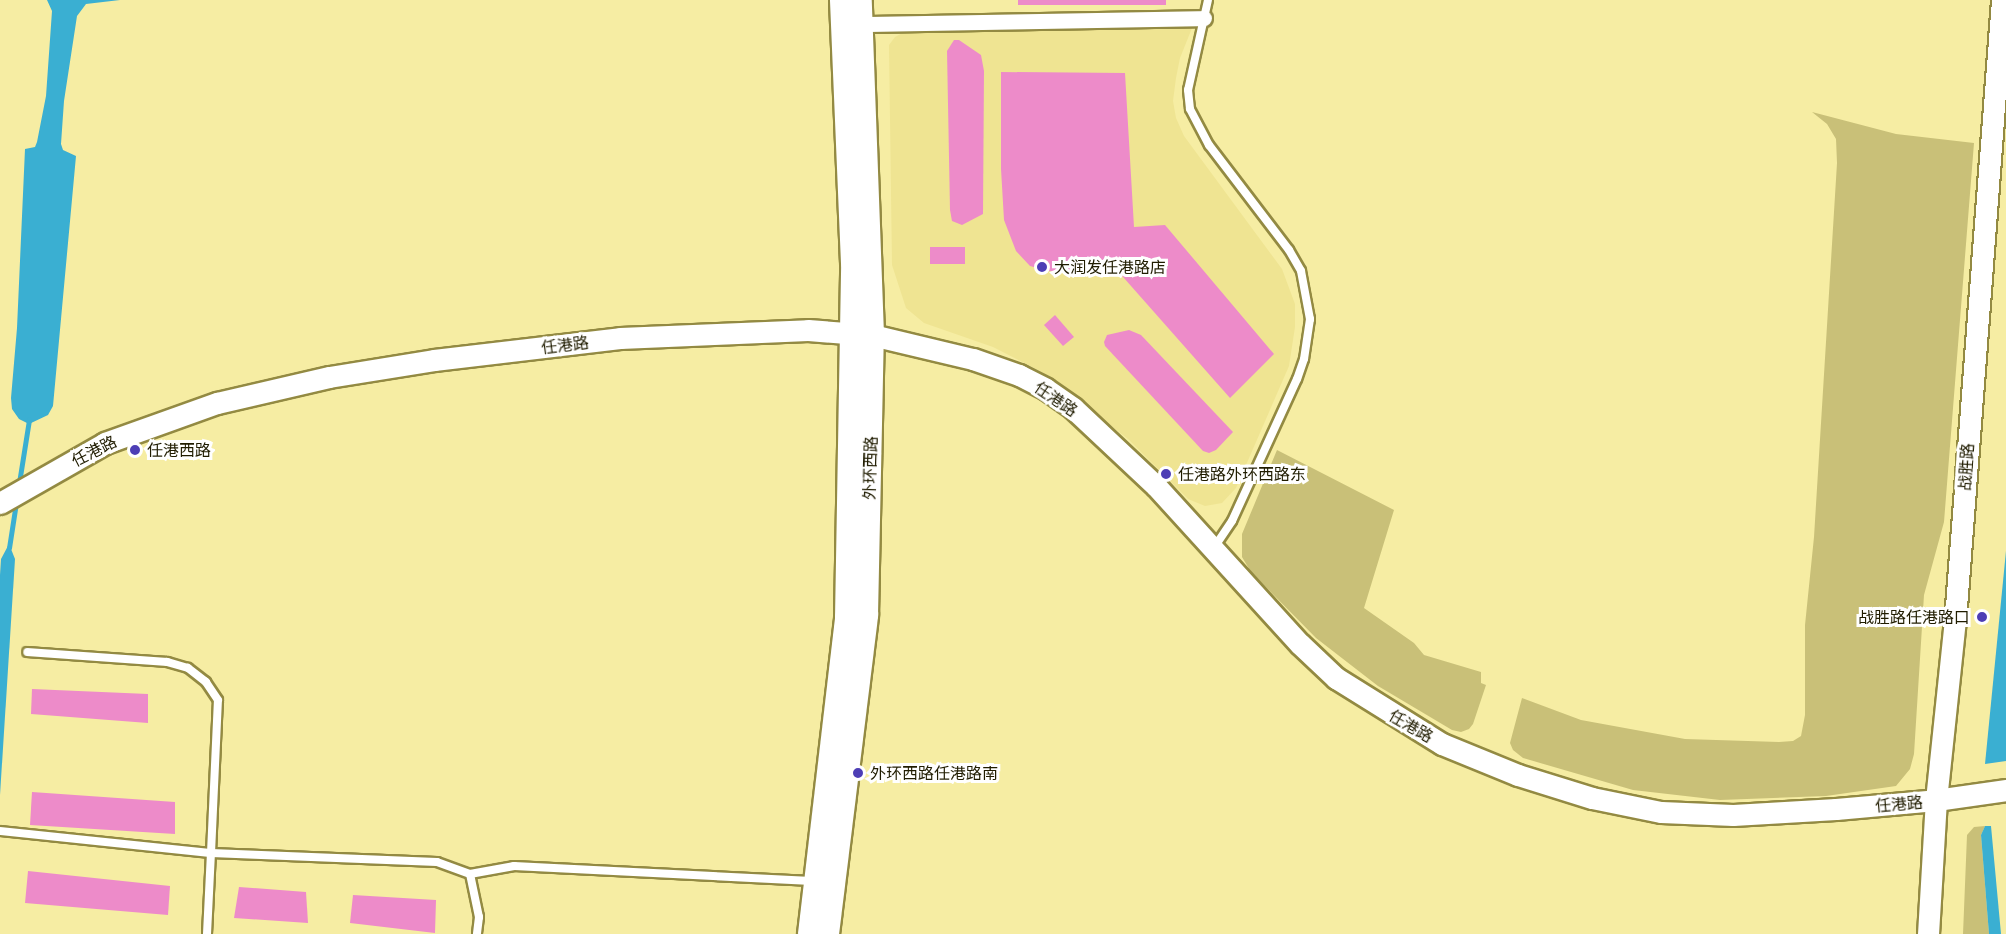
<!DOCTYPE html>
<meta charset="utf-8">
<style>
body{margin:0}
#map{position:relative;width:2006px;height:934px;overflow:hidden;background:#f6eda3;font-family:"PT Sans","Noto Sans SC",sans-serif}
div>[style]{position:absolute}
.built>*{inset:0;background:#efe492}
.green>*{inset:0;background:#c9c078}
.water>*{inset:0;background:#3aafd2}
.stream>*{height:4.5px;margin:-2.25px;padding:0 2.25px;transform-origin:2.25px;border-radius:2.25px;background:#3aafd2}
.building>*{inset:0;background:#ed8bc9}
.roads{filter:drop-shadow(2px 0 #938a42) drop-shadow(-2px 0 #938a42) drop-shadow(0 2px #938a42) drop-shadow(0 -2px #938a42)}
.lane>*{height:8px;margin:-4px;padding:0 4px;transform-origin:4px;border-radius:4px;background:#fff}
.street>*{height:15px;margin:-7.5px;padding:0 7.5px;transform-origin:7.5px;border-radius:7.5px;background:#fff}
.secondary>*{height:21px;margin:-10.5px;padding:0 10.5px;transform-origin:10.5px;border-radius:10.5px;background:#fff}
.primary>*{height:24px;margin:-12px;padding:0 12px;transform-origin:12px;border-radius:12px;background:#fff}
.dots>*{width:16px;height:16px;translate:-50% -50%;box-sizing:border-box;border:3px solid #fff;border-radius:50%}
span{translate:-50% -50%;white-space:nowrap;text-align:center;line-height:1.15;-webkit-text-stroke:6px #fff;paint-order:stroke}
.poi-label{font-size:16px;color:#201c00}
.left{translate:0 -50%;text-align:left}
.right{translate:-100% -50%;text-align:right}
.street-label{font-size:16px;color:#201c00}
</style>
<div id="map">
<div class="built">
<i style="clip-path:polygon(926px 28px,1192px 28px,1180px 58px,1176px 78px,1173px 101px,1176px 118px,1184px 136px,1282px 269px,1295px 304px,1295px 327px,1289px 366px,1236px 488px,1222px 503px,1205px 506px,1188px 499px,1128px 439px,1042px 372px,993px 347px,924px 323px,906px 308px,892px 265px,889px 45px,895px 37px,908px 30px)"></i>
</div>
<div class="green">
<i style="clip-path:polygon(1812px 112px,1896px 134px,1974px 143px,1944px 522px,1924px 595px,1914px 754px,1910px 769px,1896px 786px,1826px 796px,1720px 800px,1633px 790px,1523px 758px,1513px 750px,1510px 743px,1522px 698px,1581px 720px,1685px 739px,1779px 742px,1793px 741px,1801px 736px,1805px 715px,1805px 625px,1814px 537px,1837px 163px,1836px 139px,1827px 124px)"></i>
<i style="clip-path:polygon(1277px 450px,1394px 510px,1364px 608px,1414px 643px,1424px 655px,1481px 672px,1481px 683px,1486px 685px,1473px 724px,1469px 729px,1461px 732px,1452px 730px,1378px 686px,1316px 638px,1251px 572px,1242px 557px,1242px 534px)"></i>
<i style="clip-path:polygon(1985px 826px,1981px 835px,1989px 934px,1963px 934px,1967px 835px,1974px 827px)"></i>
</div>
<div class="water">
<i style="clip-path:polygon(47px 0,120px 0,86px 4px,77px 16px,64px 101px,61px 144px,63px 150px,76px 156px,53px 406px,48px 415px,29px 424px,19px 419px,12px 409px,11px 398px,17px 328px,25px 149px,35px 147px,37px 142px,46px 96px,52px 11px)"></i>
<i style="clip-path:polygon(9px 544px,15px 559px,0 795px,0 575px,1px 559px)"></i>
<i style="clip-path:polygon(2006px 551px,2006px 761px,1985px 764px)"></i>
<i style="clip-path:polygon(1985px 826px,1991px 826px,2001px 934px,1989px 934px,1981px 835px)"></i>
</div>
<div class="stream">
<i style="left:19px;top:483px;width:64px;rotate:-81deg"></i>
<i style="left:9px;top:548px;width:46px;rotate:-81.2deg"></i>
</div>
<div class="building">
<i style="clip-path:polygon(1018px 0,1166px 0,1166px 5px,1018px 5px)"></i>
<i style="clip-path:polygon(954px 40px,959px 40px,981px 55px,984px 71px,983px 214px,962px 225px,952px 221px,950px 210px,947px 51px)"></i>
<i style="clip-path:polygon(1001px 72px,1125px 73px,1134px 227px,1165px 225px,1274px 354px,1230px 398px,1116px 269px,1077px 273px,1048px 271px,1030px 266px,1016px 251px,1004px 220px,1001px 169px)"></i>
<i style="clip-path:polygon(930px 247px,965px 247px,965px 264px,930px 264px)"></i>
<i style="clip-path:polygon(1055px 315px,1074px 337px,1063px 346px,1044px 325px)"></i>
<i style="clip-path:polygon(1129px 330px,1141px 335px,1233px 432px,1216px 450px,1209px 453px,1203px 451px,1105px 346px,1104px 342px,1107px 335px)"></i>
<i style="clip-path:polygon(32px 689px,148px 694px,148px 723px,31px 714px)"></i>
<i style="clip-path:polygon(32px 792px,175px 802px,175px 834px,30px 825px)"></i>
<i style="clip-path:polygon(28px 871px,170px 886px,168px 915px,25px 903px)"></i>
<i style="clip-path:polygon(239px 887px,306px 892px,308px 923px,234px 918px)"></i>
<i style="clip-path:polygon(353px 895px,436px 900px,435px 933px,350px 923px)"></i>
</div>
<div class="roads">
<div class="lane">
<i style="left:1208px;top:0;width:92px;rotate:102.5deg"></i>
<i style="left:1188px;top:90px;width:19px;rotate:84deg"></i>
<i style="left:1190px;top:109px;width:41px;rotate:62.2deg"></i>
<i style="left:1209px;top:145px;width:132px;rotate:52.7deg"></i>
<i style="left:1289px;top:250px;width:24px;rotate:60deg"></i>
<i style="left:1301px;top:271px;width:49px;rotate:79.4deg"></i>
<i style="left:1310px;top:319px;width:40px;rotate:98.5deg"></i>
<i style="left:1304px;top:359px;width:21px;rotate:109deg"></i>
<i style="left:1297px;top:379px;width:156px;rotate:114.6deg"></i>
<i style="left:1232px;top:521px;width:32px;rotate:124deg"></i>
<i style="left:0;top:831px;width:212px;rotate:6deg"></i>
<i style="left:211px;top:853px;width:153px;rotate:-87.4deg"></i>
<i style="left:218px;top:700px;width:22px;rotate:-124deg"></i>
<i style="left:206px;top:682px;width:23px;rotate:-142deg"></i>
<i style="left:188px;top:668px;width:22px;rotate:-164deg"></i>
<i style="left:167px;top:662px;width:140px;rotate:-175.9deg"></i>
<i style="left:470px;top:874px;width:45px;rotate:-10.3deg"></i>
<i style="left:514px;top:866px;width:298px;rotate:2.9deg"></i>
<i style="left:207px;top:934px;width:81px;rotate:-87.2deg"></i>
<i style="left:211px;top:853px;width:226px;rotate:2.3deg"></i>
<i style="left:437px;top:862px;width:35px;rotate:20deg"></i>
<i style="left:470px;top:874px;width:44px;rotate:78.2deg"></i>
<i style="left:479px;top:917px;width:17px;rotate:97deg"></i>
</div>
<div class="street">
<i style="left:861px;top:24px;width:343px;rotate:-1deg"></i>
</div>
<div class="secondary">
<i style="left:0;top:503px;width:121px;rotate:-29.7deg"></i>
<i style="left:105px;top:443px;width:119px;rotate:-19.7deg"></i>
<i style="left:217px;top:403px;width:115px;rotate:-13.1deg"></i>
<i style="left:329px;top:377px;width:106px;rotate:-9.2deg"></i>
<i style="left:434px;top:360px;width:187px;rotate:-6.7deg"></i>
<i style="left:620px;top:338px;width:188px;rotate:-2.4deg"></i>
<i style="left:808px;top:330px;width:64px;rotate:4.5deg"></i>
<i style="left:872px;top:335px;width:104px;rotate:13.4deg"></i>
<i style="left:973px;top:359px;width:49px;rotate:19.2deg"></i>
<i style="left:1019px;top:375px;width:30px;rotate:27deg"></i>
<i style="left:1046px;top:389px;width:33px;rotate:35deg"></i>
<i style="left:1073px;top:408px;width:114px;rotate:43.2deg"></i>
<i style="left:1156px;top:486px;width:214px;rotate:47.7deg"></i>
<i style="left:1300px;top:644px;width:50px;rotate:43.4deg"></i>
<i style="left:1336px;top:678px;width:125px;rotate:31.9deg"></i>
<i style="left:1442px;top:744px;width:82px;rotate:22.2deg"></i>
<i style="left:1518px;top:775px;width:77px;rotate:17.3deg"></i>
<i style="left:1592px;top:798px;width:70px;rotate:11.5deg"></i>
<i style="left:1661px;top:812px;width:72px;rotate:2.4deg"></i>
<i style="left:1733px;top:815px;width:103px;rotate:-3.3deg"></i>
<i style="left:1836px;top:809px;width:100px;rotate:-5.1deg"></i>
<i style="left:1936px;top:800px;width:71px;rotate:-8.1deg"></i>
<i style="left:1928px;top:934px;width:134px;rotate:-86.6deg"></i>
<i style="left:1936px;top:800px;width:181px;rotate:-84deg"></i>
<i style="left:1955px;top:620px;width:622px;rotate:-85.66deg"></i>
</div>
<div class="primary">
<i style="left:810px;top:934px;width:318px;rotate:-83.3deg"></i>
<i style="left:847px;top:618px;width:355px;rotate:-89deg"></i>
<i style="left:853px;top:263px;width:263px;rotate:-92.4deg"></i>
<i style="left:827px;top:934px;width:321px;rotate:-83deg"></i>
<i style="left:866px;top:615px;width:280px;rotate:-88.8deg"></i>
<i style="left:872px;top:335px;width:335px;rotate:-92.1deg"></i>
</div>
</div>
<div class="dots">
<i style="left:1042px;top:267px;background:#4d3eb5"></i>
<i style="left:135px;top:450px;background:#4d3eb5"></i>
<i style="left:1166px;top:474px;background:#4d3eb5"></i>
<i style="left:1982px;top:617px;background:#4d3eb5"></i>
<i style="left:858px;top:773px;background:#4d3eb5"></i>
</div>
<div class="poi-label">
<span class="left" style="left:1054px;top:267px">大润发任港路店</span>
<span class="left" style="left:147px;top:450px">任港西路</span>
<span class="left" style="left:1178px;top:474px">任港路外环西路东</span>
<span class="right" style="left:1970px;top:617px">战胜路任港路口</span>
<span class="left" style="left:870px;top:773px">外环西路任港路南</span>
</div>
<div class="street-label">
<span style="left:565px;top:345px;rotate:-7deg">任港路</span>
<span style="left:1056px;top:399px;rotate:34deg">任港路</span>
<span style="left:94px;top:451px;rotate:-27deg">任港路</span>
<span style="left:1966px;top:467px;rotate:-86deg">战胜路</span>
<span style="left:870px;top:468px;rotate:-88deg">外环西路</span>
<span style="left:1411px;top:726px;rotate:30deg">任港路</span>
<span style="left:1899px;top:804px;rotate:-5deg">任港路</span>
</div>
</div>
